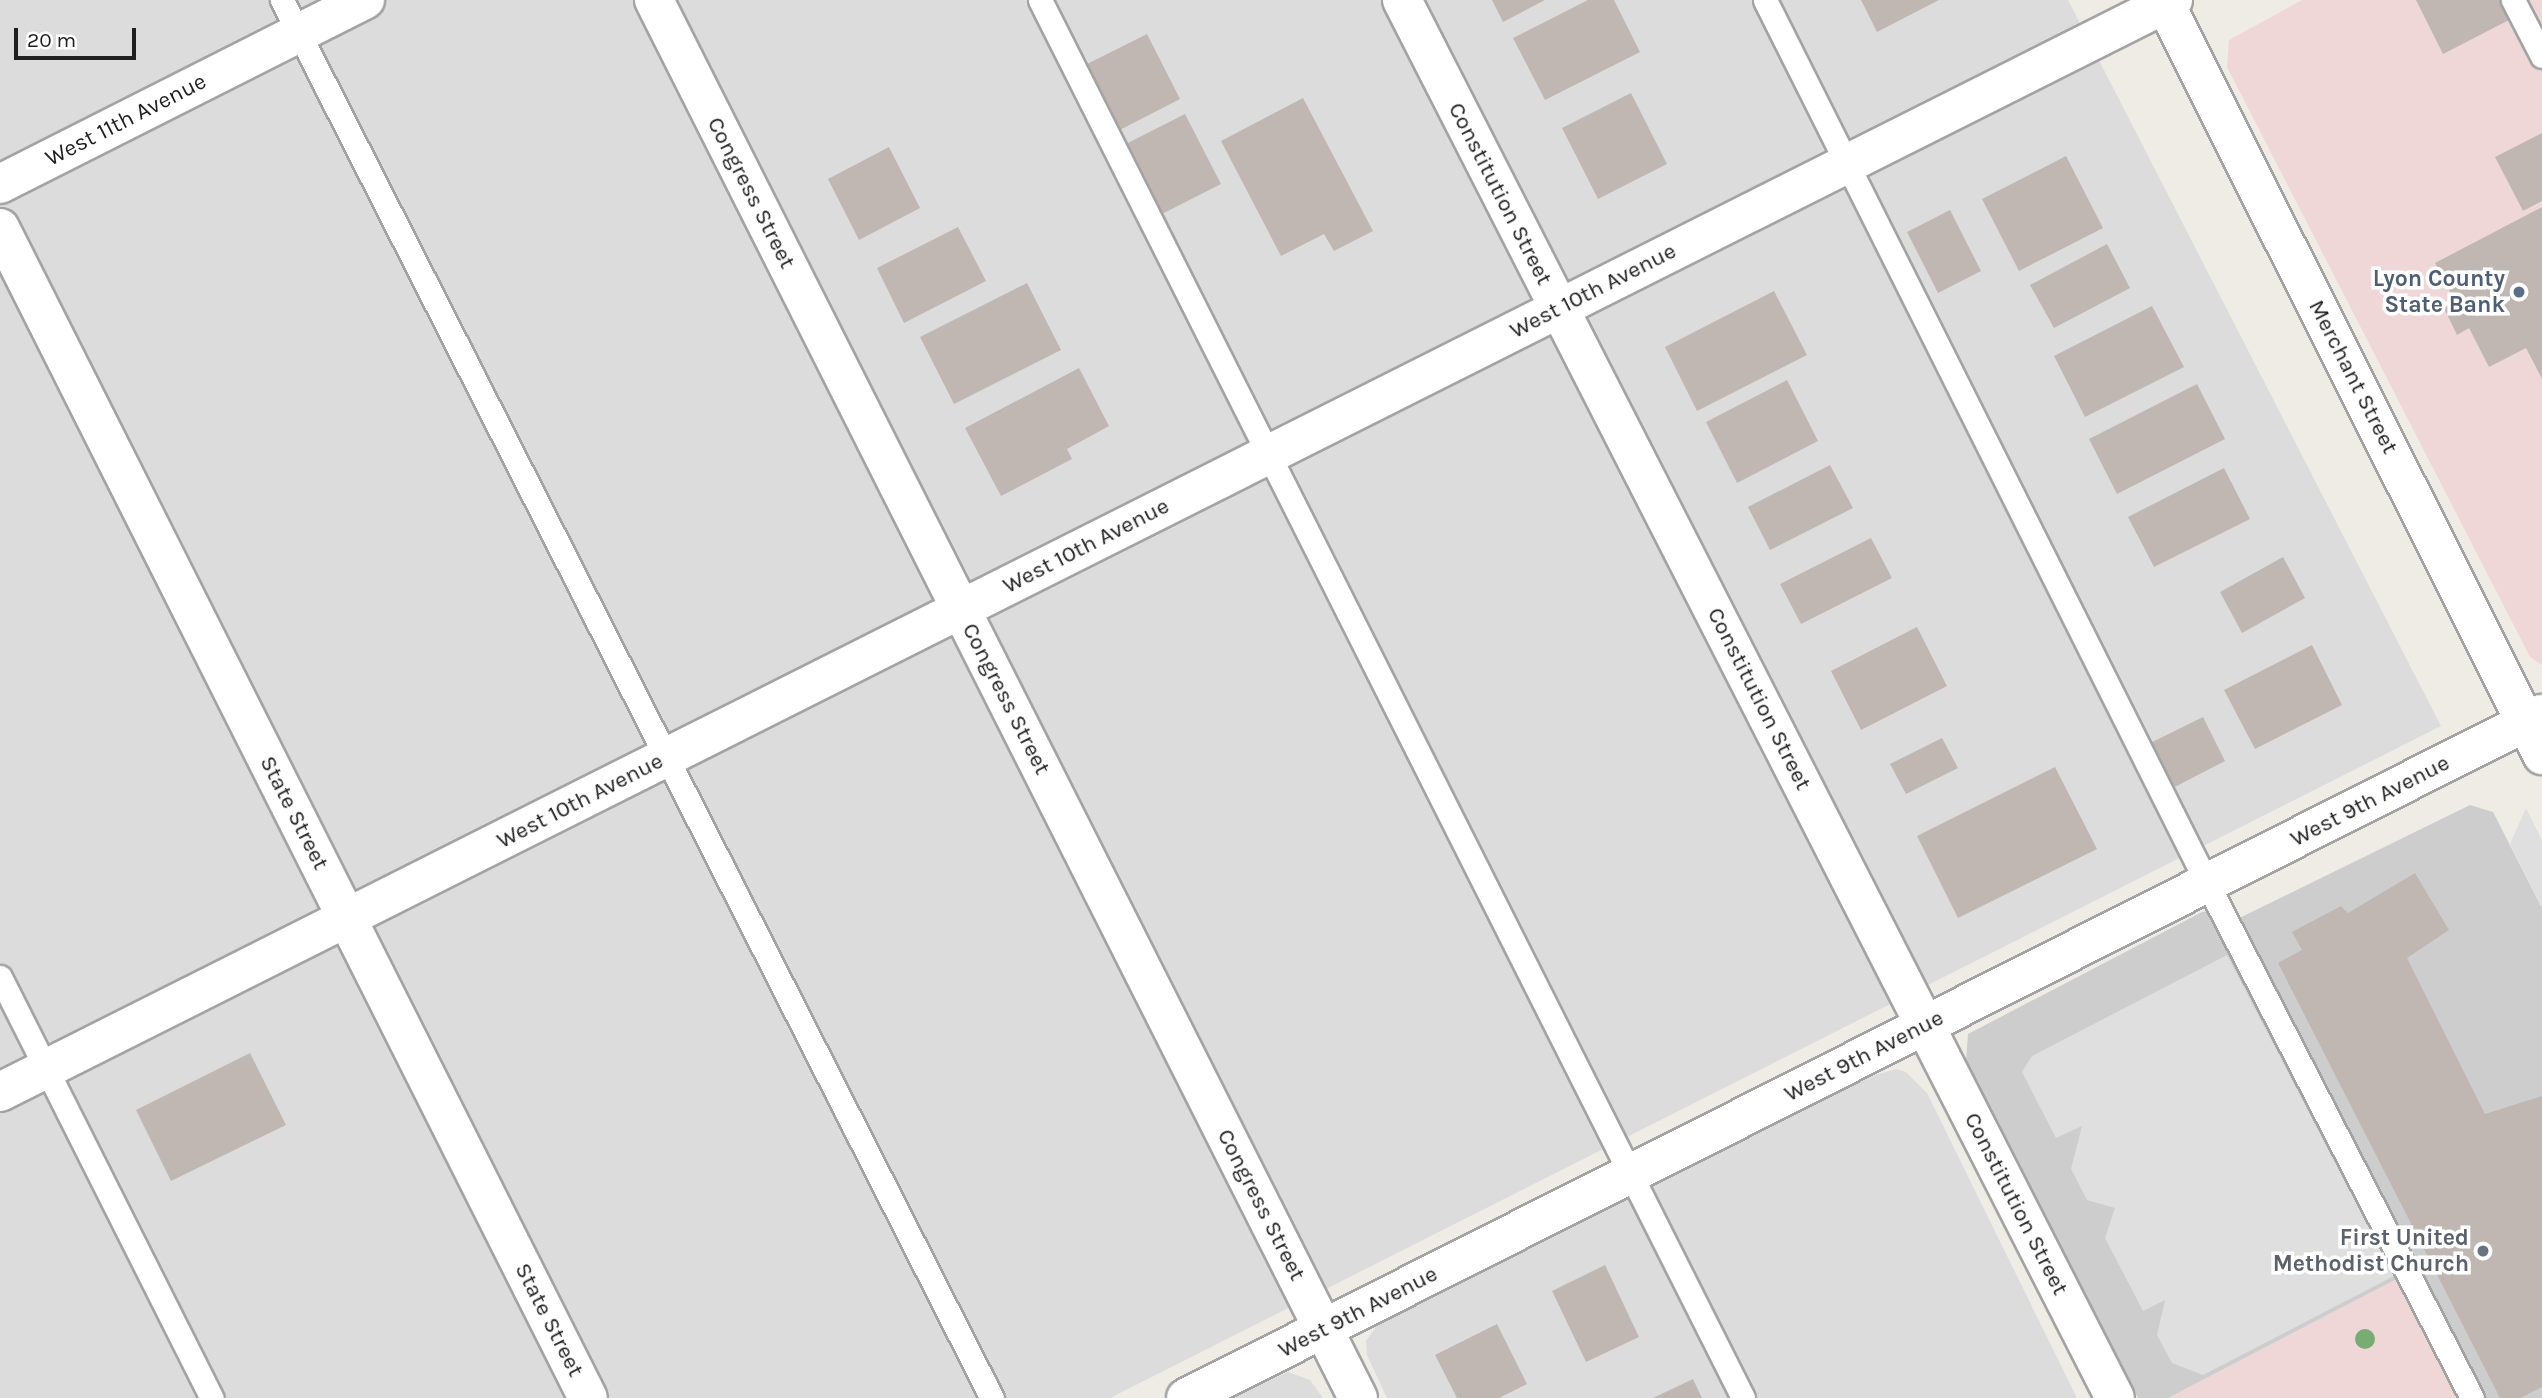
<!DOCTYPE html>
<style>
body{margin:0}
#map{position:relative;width:2542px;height:1398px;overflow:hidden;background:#efece6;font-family:Karla,sans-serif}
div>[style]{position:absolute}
.residential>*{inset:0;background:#dddcdc}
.commercial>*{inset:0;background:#efd7d8}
.religious>*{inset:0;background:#cdcdcd}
.parking>*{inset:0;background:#dfdfdf}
.building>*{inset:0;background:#c0b7b3}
.roads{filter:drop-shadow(2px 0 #a3a3a3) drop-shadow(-2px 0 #a3a3a3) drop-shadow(0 2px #a3a3a3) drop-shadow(0 -2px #a3a3a3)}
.service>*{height:23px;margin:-11.5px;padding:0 11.5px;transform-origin:11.5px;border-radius:11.5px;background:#fff}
.minor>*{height:38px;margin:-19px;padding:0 19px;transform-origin:19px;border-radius:19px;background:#fff}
.tertiary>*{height:38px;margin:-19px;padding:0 19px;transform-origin:19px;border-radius:19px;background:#fff}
.trees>*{width:20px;height:20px;margin:-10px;border-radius:50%;background:#77ac72}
.dots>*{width:19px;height:19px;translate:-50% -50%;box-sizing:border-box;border:4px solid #fff;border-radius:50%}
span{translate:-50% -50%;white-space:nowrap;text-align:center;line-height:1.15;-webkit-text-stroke:7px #fff;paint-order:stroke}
.street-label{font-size:23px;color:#1f1f1f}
.service-label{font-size:23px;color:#4e5e75;font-weight:700}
.right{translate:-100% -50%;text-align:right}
.worship-label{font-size:23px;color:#5b616d;font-weight:700}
.scale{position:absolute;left:14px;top:28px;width:122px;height:32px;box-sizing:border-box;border:4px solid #1f1f1f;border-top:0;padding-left:9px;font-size:21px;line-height:24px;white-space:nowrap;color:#1f1f1f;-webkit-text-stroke:5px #fff;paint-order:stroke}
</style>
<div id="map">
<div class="residential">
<i style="clip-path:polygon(0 0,2068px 0,2441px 726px,1110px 1398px,0 1398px)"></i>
<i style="clip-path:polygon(1896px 1069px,1906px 1072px,1927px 1093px,2077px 1398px,1387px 1398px,1367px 1355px,1366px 1341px,1378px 1324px,1872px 1076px)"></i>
<i style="clip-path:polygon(1288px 1372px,1310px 1380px,1323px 1398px,1229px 1398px)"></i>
</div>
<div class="commercial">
<i style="clip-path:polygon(2302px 0,2542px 0,2542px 665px,2530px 657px,2227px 67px,2229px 40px)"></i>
<i style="clip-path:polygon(2412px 1271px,2480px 1398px,2168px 1398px)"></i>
</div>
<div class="religious">
<i style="clip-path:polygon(2470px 805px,2493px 812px,2542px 908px,2542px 1398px,2480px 1398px,2412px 1271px,2168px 1398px,2138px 1398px,1966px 1061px,1968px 1034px,2202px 912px,2212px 911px,2223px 926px)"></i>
</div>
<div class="parking">
<i style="clip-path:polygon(2526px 808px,2542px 840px,2542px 908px,2510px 844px)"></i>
<i style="clip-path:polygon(2227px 955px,2394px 1276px,2203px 1375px,2172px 1363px,2157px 1335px,2165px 1300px,2143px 1311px,2105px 1238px,2115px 1208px,2087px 1200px,2071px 1169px,2082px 1126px,2056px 1138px,2022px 1072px,2032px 1056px)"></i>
</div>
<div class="building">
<i style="clip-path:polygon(1492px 0,1545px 0,1503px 22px)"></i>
<i style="clip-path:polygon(1588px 0,1614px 0,1640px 52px,1545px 100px,1513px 38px)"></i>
<i style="clip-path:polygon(1861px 0,1939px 0,1877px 32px)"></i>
<i style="clip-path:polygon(2416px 0,2504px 0,2513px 18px,2443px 54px)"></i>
<i style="clip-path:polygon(1147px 34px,1180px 99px,1110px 135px,1077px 69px)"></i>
<i style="clip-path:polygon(1631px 93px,1667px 164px,1598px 199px,1562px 128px)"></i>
<i style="clip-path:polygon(1303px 98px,1373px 231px,1334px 251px,1324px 234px,1281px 256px,1221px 141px)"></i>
<i style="clip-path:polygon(1185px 114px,1221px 184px,1158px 216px,1122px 146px)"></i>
<i style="clip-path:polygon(2542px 133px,2542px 201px,2523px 211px,2495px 157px)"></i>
<i style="clip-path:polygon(889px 147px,920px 208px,859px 240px,828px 179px)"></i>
<i style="clip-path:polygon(2066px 156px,2103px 228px,2019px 271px,1982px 199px)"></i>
<i style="clip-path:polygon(2542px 207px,2542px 379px,2526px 348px,2489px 367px,2469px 328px,2457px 335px,2444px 308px,2455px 302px,2435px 263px)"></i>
<i style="clip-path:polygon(1950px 210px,1981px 271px,1938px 293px,1907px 232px)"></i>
<i style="clip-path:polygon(958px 227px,986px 281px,904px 323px,877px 268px)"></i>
<i style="clip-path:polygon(2107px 244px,2130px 288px,2054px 328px,2030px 285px)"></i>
<i style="clip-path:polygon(1027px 283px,1061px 350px,954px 404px,920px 337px)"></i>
<i style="clip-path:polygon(1774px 291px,1807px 355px,1697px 411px,1665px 347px)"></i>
<i style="clip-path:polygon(2152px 306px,2184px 367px,2085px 417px,2054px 356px)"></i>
<i style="clip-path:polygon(1079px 368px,1109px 426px,1067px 449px,1072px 459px,1001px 496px,965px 428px)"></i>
<i style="clip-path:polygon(1787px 380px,1818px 441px,1737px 483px,1706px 422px)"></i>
<i style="clip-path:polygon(2197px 384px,2225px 439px,2117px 494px,2089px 439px)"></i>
<i style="clip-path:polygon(1830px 465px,1853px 508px,1770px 550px,1748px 507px)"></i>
<i style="clip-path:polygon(2224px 468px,2250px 519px,2154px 567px,2128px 517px)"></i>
<i style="clip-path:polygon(1871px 538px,1892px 578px,1801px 624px,1780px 584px)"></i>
<i style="clip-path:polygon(2283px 557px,2305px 598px,2242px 633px,2220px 592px)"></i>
<i style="clip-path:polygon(1917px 627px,1947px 686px,1861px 730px,1831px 671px)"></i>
<i style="clip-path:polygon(2312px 645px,2342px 705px,2255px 749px,2224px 690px)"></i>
<i style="clip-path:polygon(2203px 717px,2225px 761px,2163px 793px,2140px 748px)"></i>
<i style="clip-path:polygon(1942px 738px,1958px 768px,1906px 794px,1890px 764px)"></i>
<i style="clip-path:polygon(2055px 767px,2097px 849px,1958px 918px,1917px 836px)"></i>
<i style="clip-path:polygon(2415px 873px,2449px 930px,2407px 958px,2485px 1114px,2542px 1096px,2542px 1387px,2520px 1398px,2500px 1398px,2278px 963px,2302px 950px,2292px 932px,2341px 906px,2348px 913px)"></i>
<i style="clip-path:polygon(250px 1053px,286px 1125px,171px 1181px,136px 1110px)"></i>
<i style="clip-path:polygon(1605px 1265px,1639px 1337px,1586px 1362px,1552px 1291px)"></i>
<i style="clip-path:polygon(1497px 1324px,1527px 1384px,1499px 1398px,1457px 1398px,1435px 1355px)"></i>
<i style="clip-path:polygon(1693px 1379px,1702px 1398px,1653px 1398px)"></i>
</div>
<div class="roads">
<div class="service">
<i style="left:282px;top:0;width:1568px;rotate:63.08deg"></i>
<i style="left:1040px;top:0;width:1565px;rotate:63.3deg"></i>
<i style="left:1765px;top:0;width:987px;rotate:63.41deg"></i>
<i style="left:2207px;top:883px;width:579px;rotate:62.77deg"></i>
<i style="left:2513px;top:0;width:63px;rotate:62.6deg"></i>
<i style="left:0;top:977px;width:471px;rotate:63.3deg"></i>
</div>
<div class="minor">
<i style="left:654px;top:0;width:1565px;rotate:63.27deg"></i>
<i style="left:1402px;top:0;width:1569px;rotate:62.98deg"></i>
<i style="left:0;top:184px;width:409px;rotate:-26.8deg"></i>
<i style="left:0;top:228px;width:1309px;rotate:63.32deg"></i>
<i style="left:0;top:1092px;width:2432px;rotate:-26.68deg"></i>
</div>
<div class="tertiary">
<i style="left:2163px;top:0;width:845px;rotate:63.34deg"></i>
<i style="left:1186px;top:1398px;width:1519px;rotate:-26.77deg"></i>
</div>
</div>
<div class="trees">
<i style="left:2365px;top:1339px"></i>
</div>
<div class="dots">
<i style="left:2519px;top:292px;background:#5c6f8a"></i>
<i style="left:2483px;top:1251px;background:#6b7280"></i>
</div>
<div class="street-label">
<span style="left:126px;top:120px;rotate:-27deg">West 11th Avenue</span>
<span style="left:751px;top:193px;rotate:63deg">Congress Street</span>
<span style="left:1500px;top:194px;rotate:63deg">Constitution Street</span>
<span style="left:1593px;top:291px;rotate:-27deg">West 10th Avenue</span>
<span style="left:2353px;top:377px;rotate:63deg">Merchant Street</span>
<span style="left:1086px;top:546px;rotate:-27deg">West 10th Avenue</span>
<span style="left:1006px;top:699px;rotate:63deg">Congress Street</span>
<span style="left:1759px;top:699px;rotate:63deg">Constitution Street</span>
<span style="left:580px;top:801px;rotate:-27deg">West 10th Avenue</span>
<span style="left:2370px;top:801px;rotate:-27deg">West 9th Avenue</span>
<span style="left:294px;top:813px;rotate:63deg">State Street</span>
<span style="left:1864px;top:1056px;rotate:-27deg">West 9th Avenue</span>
<span style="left:2016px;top:1204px;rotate:63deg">Constitution Street</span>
<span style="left:1261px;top:1205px;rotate:63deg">Congress Street</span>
<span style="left:1358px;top:1312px;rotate:-27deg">West 9th Avenue</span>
<span style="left:549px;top:1320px;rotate:63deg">State Street</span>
</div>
<div class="service-label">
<span class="right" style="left:2505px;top:292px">Lyon County<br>State Bank</span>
</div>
<div class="worship-label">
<span class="right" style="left:2469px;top:1251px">First United<br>Methodist Church</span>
</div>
<div class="scale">20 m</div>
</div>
